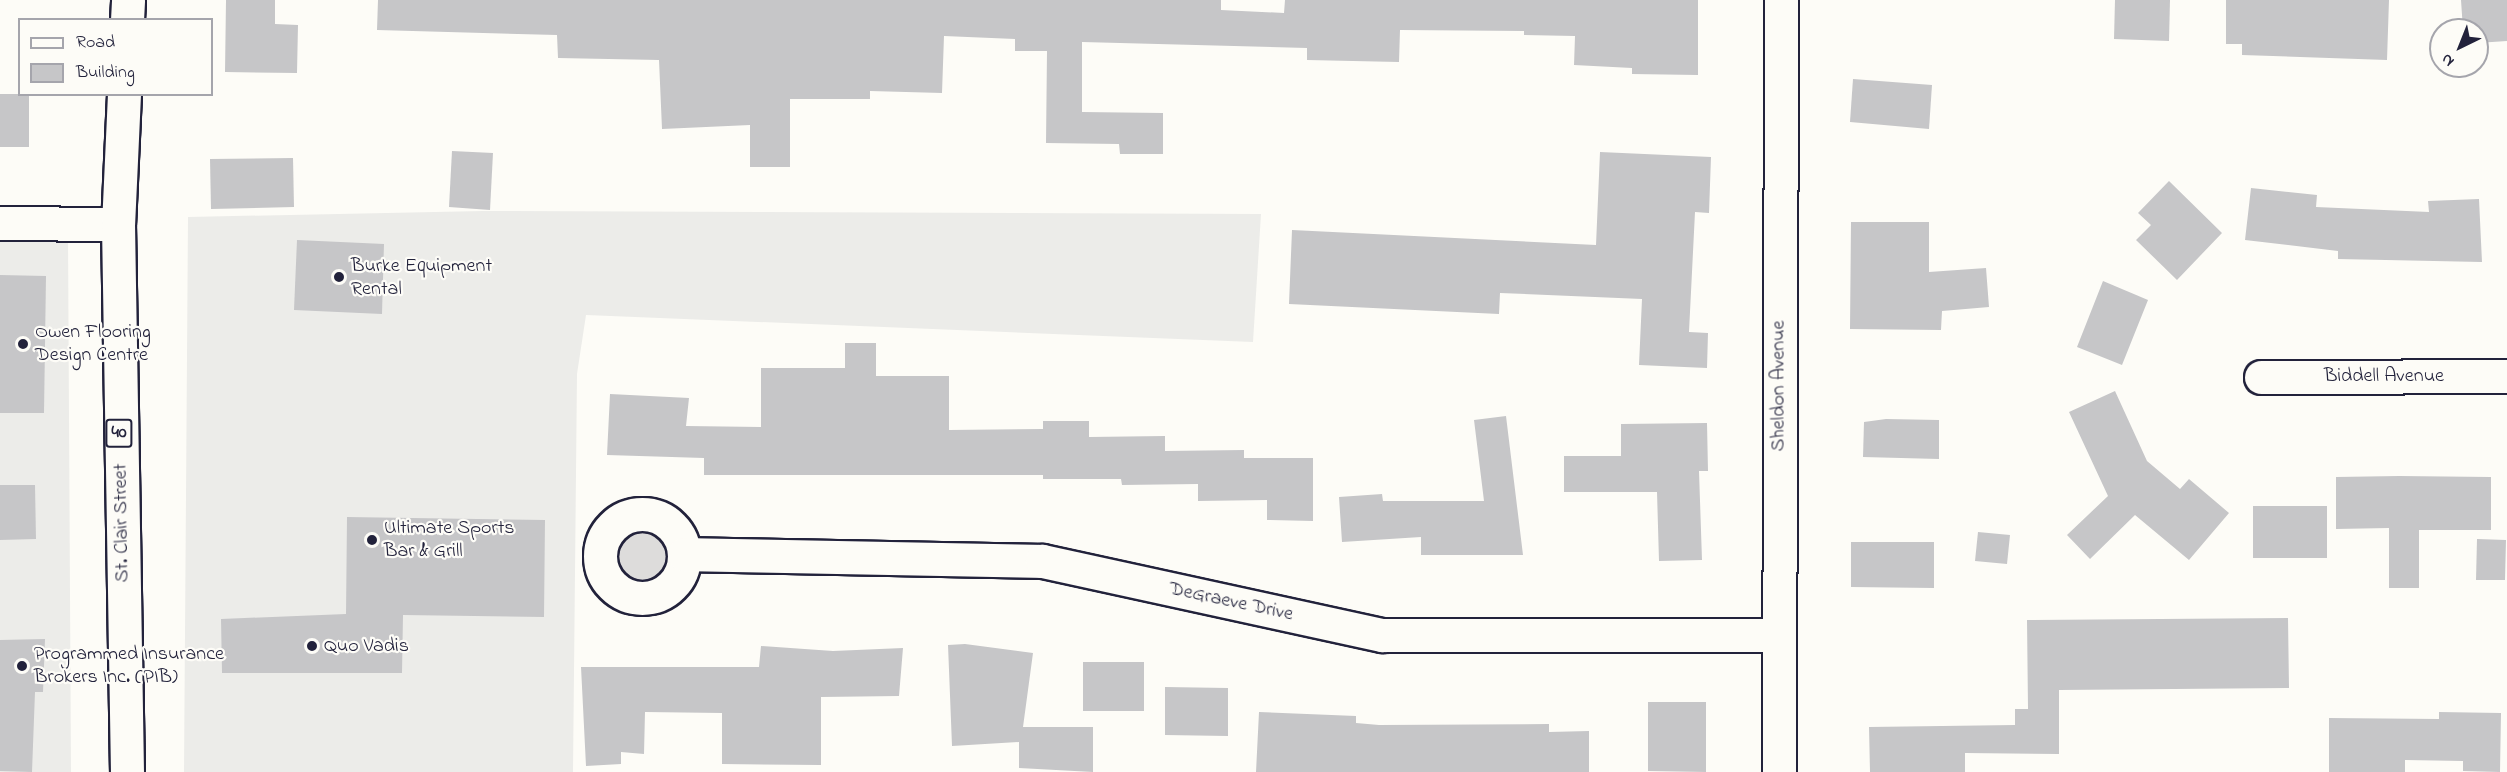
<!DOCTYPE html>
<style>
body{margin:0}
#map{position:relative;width:2507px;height:772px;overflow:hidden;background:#fdfcf7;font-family:"Indie Flower",sans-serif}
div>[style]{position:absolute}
.built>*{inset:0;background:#ecece9}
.green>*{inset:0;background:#dddcdb}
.round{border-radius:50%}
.building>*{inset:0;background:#c6c6c8}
.roads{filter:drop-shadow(2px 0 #22223b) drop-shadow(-2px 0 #22223b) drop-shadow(0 2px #22223b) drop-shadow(0 -2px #22223b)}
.minor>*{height:33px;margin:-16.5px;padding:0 16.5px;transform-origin:16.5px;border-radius:16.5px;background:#fdfcf7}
.minor>.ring{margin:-16.5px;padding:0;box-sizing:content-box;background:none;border:33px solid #fdfcf7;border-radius:50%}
.major>*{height:33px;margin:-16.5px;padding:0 16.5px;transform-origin:16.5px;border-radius:16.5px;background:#fdfcf7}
.dots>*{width:16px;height:16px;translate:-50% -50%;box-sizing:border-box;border:3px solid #fdfcf7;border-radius:50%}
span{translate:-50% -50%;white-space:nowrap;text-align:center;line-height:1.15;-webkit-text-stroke:4.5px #fdfcf7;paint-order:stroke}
.shield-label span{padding:2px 4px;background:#fdfcf7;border:2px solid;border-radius:4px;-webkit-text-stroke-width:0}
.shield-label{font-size:18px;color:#22223b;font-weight:700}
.poi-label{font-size:20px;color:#22223b}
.left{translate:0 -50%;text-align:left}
.street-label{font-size:20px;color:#22223b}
.legend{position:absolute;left:18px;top:18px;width:195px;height:78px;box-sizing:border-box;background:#fdfcf7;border:2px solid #a5a5ac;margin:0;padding:8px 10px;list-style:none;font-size:18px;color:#22223b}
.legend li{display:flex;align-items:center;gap:12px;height:30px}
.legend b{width:30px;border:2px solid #a5a5ac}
.north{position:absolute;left:2429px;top:18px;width:60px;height:60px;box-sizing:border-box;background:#fdfcf7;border:2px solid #a5a5ac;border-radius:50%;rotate:223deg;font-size:16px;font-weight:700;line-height:24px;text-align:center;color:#22223b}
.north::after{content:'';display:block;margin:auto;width:21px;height:27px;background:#22223b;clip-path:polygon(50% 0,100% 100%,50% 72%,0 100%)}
</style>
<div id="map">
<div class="built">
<i style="clip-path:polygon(483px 211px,1261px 214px,1253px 342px,586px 315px,577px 374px,573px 772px,184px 772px,188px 217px)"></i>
<i style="clip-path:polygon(68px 236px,71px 772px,0 772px,0 237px)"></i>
</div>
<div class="green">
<i class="round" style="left:615px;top:527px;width:58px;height:58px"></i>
</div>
<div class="building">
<i style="clip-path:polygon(226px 0,275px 0,275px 24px,298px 25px,297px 73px,225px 72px)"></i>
<i style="clip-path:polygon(378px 0,1221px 0,1221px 10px,1284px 13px,1285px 0,1698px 0,1698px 75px,1632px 74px,1632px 68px,1574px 65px,1575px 36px,1524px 35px,1524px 31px,1400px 30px,1399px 62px,1307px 60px,1307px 48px,1082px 42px,1082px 112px,1163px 113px,1163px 154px,1120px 154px,1119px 144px,1046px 143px,1047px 51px,1015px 51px,1015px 39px,944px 36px,942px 93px,870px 91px,870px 99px,790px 99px,790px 167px,750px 167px,750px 125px,662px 129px,659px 60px,558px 58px,557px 35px,377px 30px)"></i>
<i style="clip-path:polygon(2115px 0,2170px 0,2169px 41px,2114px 39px)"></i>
<i style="clip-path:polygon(2226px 0,2389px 0,2387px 60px,2242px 55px,2242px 44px,2226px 44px)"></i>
<i style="clip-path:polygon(2461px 0,2507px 0,2507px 41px,2477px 43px,2477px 30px,2463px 30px)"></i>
<i style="clip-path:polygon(1853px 79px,1932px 85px,1929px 129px,1850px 122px)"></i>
<i style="clip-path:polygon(0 94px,29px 94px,29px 147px,0 147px)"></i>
<i style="clip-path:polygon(452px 151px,493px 153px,490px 210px,449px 207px)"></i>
<i style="clip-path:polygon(1600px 152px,1711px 157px,1709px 213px,1695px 212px,1689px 332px,1708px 333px,1707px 368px,1639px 365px,1642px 299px,1500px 293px,1499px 314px,1289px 304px,1292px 230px,1596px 245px)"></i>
<i style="clip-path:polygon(293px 158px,294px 207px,211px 209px,210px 159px)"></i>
<i style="clip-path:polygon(2169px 181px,2222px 233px,2177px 280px,2136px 240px,2151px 225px,2138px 213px)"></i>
<i style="clip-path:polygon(2251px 188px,2317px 195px,2316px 207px,2429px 212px,2428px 201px,2479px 199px,2482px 262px,2338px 259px,2338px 251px,2245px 240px)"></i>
<i style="clip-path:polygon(1851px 222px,1929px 222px,1929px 272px,1986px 268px,1989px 307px,1942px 311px,1941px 330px,1850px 329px)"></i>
<i style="clip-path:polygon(297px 240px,384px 244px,382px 314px,294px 310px)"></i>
<i style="clip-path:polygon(0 275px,46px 276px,44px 413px,0 413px)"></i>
<i style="clip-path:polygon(2103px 281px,2148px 300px,2122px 365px,2077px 347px)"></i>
<i style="clip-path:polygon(845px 343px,876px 343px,876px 376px,949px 376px,949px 430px,1043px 429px,1043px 421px,1089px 421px,1089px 437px,1165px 436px,1165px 451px,1244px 450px,1244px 458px,1313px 458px,1313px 521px,1267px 520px,1267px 500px,1198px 501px,1198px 484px,1122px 485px,1121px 479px,1043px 479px,1043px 475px,704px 475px,704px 458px,607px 455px,610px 394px,689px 398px,686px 426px,761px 427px,761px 368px,845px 368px)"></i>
<i style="clip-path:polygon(2115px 391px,2147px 461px,2180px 489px,2189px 479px,2229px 513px,2189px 560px,2135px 515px,2090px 559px,2067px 535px,2108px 496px,2069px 412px)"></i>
<i style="clip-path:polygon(1506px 416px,1523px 555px,1421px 555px,1421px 537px,1342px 542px,1339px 497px,1382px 494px,1383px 501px,1484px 501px,1474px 420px)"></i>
<i style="clip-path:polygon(1886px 419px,1939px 420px,1939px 459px,1863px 457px,1864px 422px)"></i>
<i style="clip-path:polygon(1707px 423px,1708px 471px,1699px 471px,1702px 560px,1659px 561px,1657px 492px,1564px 492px,1564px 456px,1621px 456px,1621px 424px)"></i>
<i style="clip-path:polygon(2399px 476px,2491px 477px,2491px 530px,2419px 530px,2419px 588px,2389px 588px,2389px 528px,2336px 529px,2336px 477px)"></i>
<i style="clip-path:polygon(0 485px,35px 485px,36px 539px,0 540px)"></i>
<i style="clip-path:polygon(2253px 506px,2327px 506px,2327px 558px,2253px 558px)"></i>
<i style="clip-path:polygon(347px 517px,545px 520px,544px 617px,403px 615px,402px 673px,222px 673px,221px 619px,346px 614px)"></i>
<i style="clip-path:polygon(1978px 532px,2010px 535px,2007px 564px,1975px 561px)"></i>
<i style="clip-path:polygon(2477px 539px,2506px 540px,2505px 580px,2476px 580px)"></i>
<i style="clip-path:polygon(1851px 542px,1934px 542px,1934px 588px,1851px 587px)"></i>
<i style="clip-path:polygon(2288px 618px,2289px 688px,2059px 690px,2059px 754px,1965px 753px,1965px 772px,1870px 772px,1869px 727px,2015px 725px,2015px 709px,2028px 709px,2027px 620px)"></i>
<i style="clip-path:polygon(45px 639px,43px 692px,35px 692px,32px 772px,0 771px,0 640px)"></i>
<i style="clip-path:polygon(965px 644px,1033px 653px,1023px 727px,1093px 727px,1093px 772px,1019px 768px,1019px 742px,952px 746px,948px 645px)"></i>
<i style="clip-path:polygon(761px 646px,833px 651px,903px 648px,899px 696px,821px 697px,821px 765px,722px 764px,722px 713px,645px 712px,644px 754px,621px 752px,621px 764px,586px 766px,581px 667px,759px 667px)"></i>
<i style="clip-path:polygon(1083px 662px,1144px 662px,1144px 711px,1083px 711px)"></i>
<i style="clip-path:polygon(1165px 687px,1228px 688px,1228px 736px,1165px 735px)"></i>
<i style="clip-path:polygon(1648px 702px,1706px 702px,1706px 772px,1648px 771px)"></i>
<i style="clip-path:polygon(1259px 712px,1356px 716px,1356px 723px,1379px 725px,1549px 724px,1549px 732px,1589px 731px,1589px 772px,1256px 772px)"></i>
<i style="clip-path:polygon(2439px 712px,2501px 713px,2500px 772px,2463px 771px,2463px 761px,2405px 760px,2405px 772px,2329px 772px,2329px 718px,2439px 719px)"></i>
</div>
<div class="roads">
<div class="minor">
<i style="left:0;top:223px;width:118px;rotate:0.5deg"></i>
<i style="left:2261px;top:377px;width:246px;rotate:-0.2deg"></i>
<i class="ring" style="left:600px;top:514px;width:51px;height:51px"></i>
<i style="left:684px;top:554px;width:358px;rotate:1.1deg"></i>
<i style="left:1042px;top:561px;width:348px;rotate:12.3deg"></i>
<i style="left:1382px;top:635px;width:396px"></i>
<i style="left:1779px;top:772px;width:772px;rotate:-89.85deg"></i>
</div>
<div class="major">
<i style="left:127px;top:20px;width:20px;rotate:-87deg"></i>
<i style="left:124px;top:94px;width:130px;rotate:92.6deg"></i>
<i style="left:118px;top:224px;width:548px;rotate:89.06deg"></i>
</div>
</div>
<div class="dots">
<i style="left:339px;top:277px;background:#22223b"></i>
<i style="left:23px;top:344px;background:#22223b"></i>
<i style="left:372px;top:540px;background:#22223b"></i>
<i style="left:312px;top:646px;background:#22223b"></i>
<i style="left:22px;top:666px;background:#22223b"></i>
</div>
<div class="shield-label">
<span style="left:119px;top:433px">40</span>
</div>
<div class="poi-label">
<span class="left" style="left:351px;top:278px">Burke Equipment<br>Rental</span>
<span class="left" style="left:35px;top:344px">Owen Flooring<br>Design Centre</span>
<span class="left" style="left:384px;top:540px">Ultimate Sports<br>Bar &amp; Grill</span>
<span class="left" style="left:324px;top:646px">Quo Vadis</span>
<span class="left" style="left:34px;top:666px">Programmed Insurance<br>Brokers Inc. (PIB)</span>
</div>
<div class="street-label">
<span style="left:2384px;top:376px">Biddell Avenue</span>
<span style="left:1779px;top:386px;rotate:-90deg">Sheldon Avenue</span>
<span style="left:122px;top:523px;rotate:-91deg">St. Clair Street</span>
<span style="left:1231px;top:602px;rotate:12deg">DeGraeve Drive</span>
</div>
<ul class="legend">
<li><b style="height:8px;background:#fdfcf7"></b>Road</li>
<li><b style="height:16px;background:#c6c6c8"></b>Building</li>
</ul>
<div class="north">N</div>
</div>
